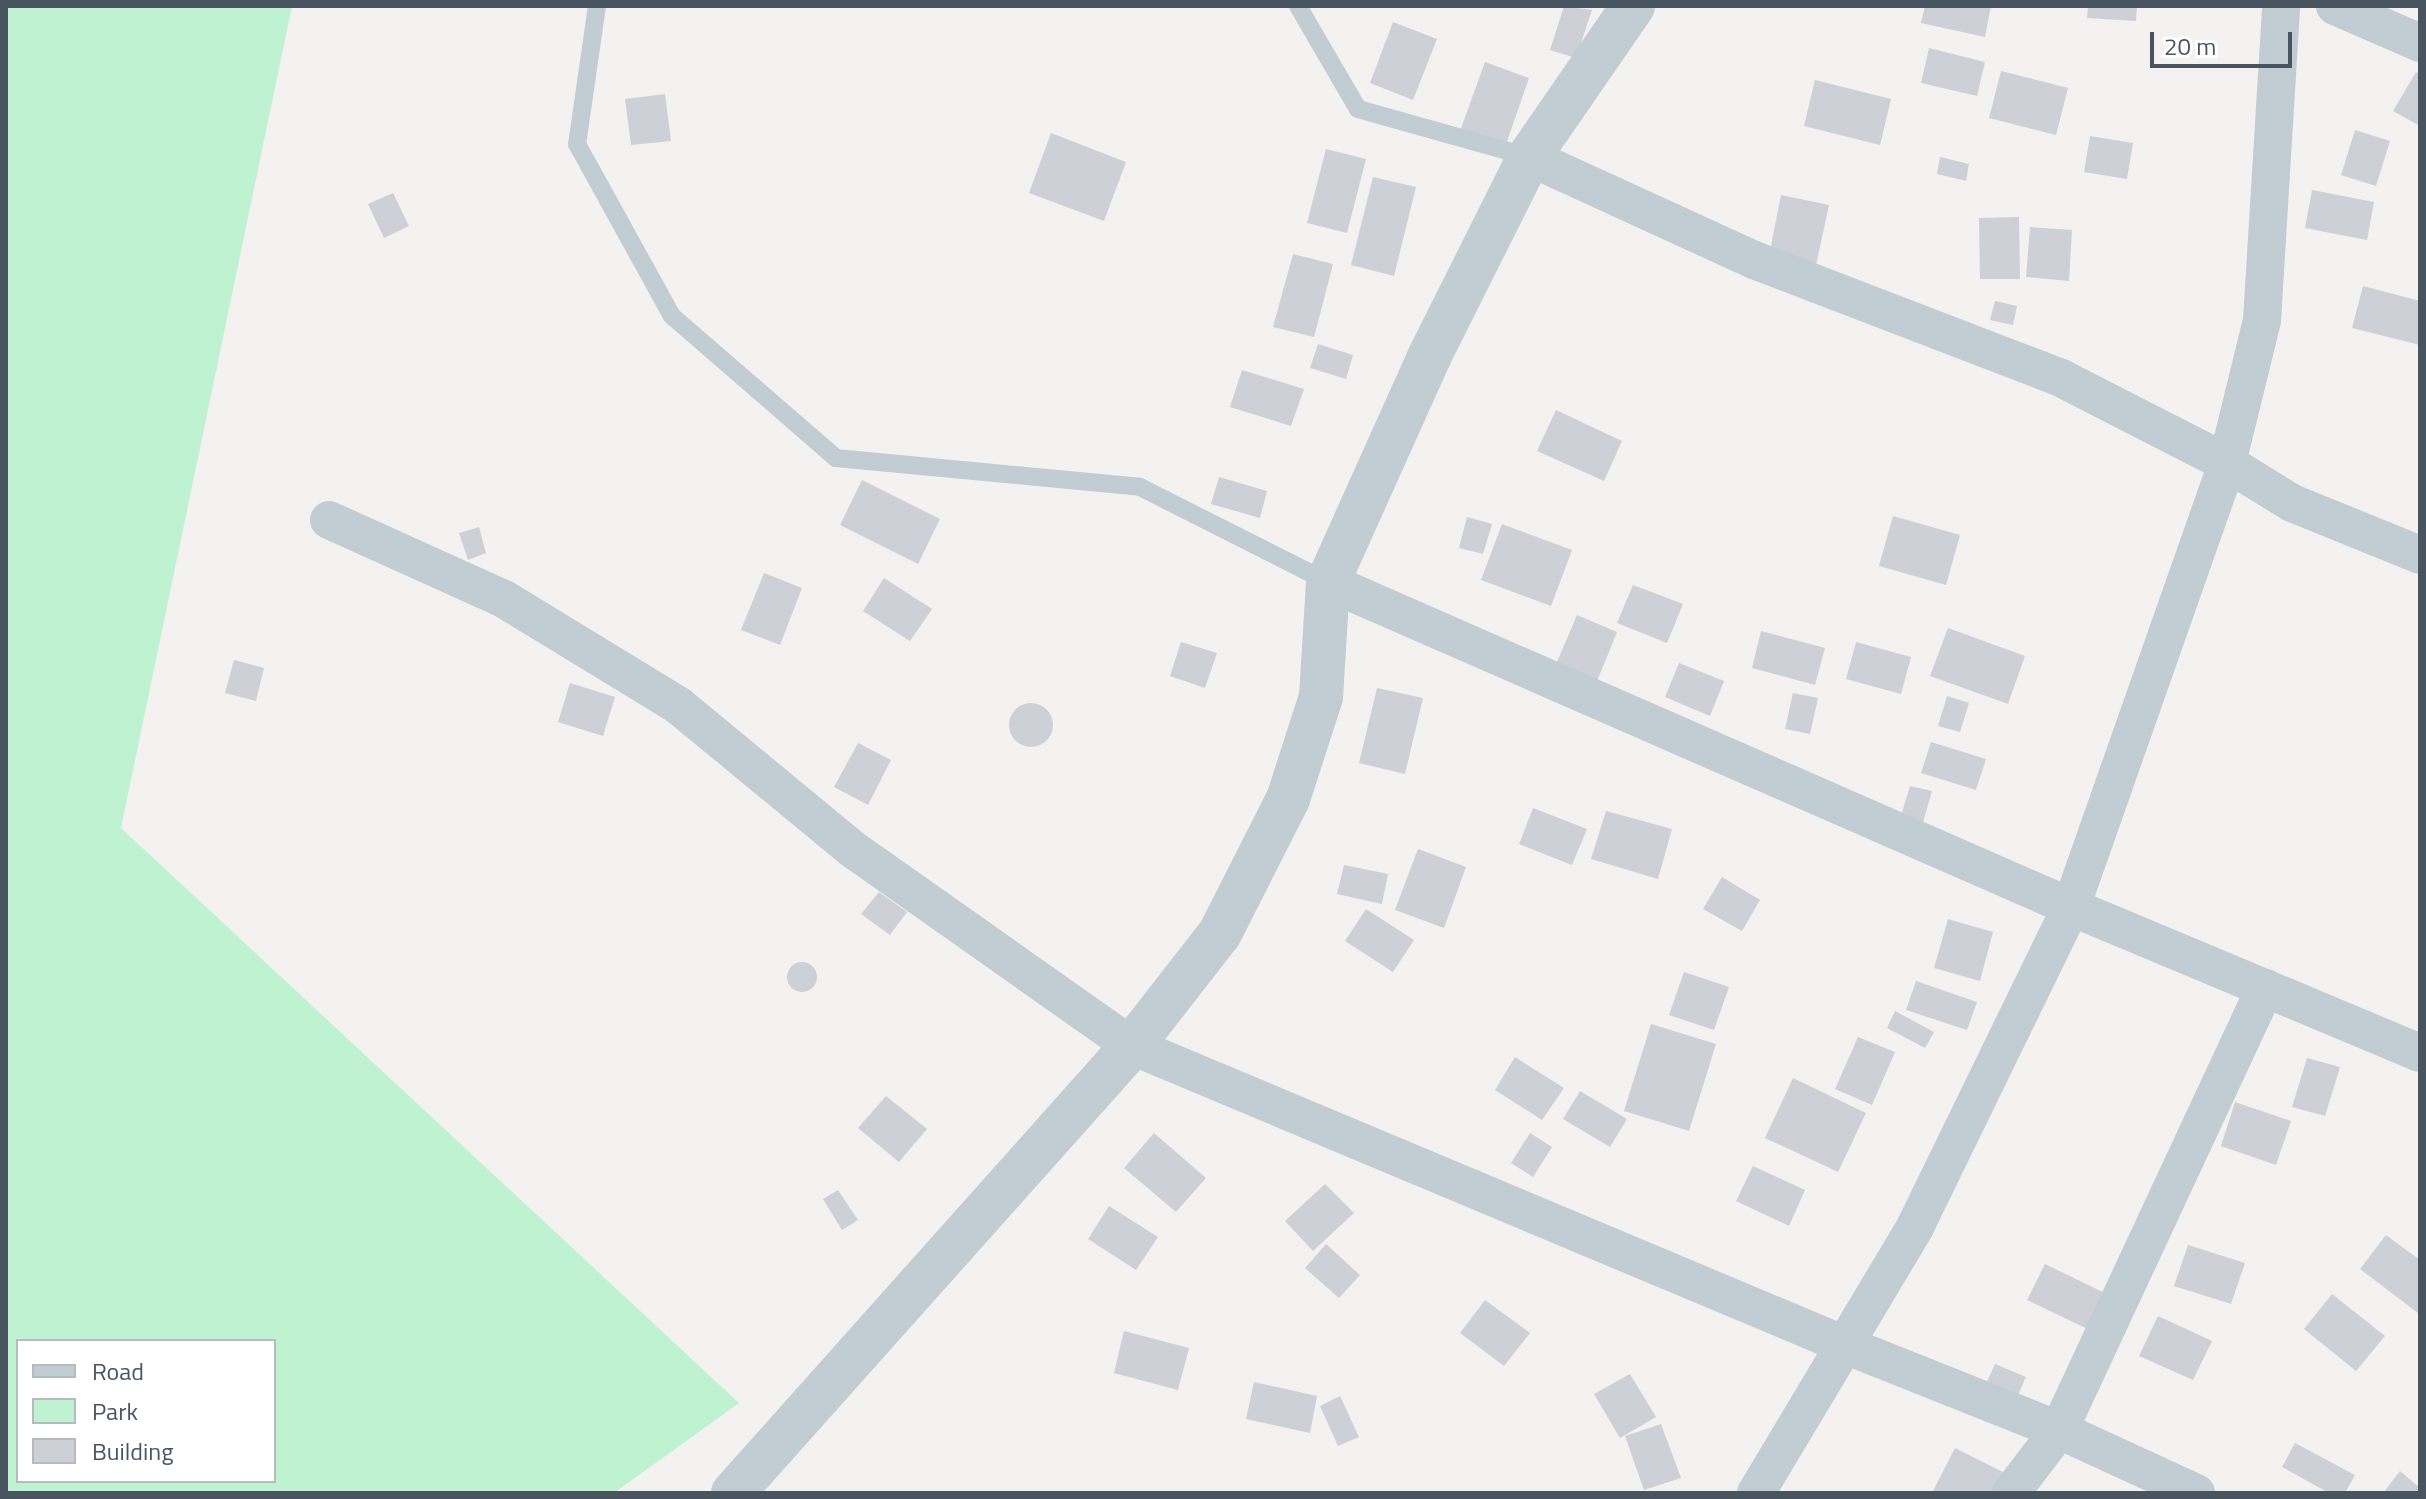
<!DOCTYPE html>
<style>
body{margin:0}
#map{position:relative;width:2426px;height:1499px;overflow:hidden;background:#f4f1f1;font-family:"Titillium Web",sans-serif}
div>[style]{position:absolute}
.green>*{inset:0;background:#bff2d1}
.building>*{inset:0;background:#cdd0d6}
.round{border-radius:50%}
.service>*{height:18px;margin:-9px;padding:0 9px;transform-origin:9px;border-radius:9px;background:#c1ccd3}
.minor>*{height:38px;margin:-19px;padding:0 19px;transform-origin:19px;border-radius:19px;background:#c1ccd3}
.tertiary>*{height:44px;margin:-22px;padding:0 22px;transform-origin:22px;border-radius:22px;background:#c1ccd3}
span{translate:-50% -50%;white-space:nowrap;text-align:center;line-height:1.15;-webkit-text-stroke:7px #fff;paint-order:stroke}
.frame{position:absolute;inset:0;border:8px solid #485560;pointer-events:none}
.legend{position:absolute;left:16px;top:1339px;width:260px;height:144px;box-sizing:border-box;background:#fff;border:2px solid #b6bbbf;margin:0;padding:10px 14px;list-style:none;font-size:24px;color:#485560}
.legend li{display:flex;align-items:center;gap:16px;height:40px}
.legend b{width:40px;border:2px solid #b6bbbf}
.scale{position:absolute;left:2150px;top:32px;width:142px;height:36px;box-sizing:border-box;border:4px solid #485560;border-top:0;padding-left:10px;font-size:24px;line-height:28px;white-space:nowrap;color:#485560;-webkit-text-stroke:6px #fff;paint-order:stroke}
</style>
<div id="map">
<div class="green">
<i style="clip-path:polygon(evenodd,6px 6px,292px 6px,121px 828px,739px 1403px,614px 1493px,6px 1493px,6px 6px,18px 1341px,274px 1341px,274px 1481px,18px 1481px,18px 1341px)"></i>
</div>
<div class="building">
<i style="clip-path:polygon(1564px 6px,1592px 10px,1576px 58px,1550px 50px)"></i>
<i style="clip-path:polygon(1925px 6px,1991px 6px,1985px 37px,1921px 23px)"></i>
<i style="clip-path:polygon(2088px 6px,2137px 6px,2136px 21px,2087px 18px)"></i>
<i style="clip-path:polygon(1393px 22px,1437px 39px,1413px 100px,1370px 83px)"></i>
<i style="clip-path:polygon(1929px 48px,1985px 62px,1977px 96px,1921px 83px)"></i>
<i style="clip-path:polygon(1485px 62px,1529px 78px,1504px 150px,1459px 134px)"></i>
<i style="clip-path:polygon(2001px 71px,2068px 88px,2056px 135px,1989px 118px)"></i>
<i style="clip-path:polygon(2416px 72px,2420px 75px,2420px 126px,2393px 111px)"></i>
<i style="clip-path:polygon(1815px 80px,1891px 99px,1880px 145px,1804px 126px)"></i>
<i style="clip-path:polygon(665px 94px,671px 141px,631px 145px,625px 99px)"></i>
<i style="clip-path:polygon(2355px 130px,2390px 141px,2376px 186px,2341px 175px)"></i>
<i style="clip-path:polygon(1051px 133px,1126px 162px,1104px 221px,1029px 193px)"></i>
<i style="clip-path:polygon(2090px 136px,2133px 143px,2127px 179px,2084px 172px)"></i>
<i style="clip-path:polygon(1326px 149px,1366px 159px,1347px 233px,1307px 223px)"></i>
<i style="clip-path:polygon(1940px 157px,1969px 164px,1966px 181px,1937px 174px)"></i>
<i style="clip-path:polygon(1373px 177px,1416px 187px,1394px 276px,1351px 265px)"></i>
<i style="clip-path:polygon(2312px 190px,2374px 202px,2367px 240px,2305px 228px)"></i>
<i style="clip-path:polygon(393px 193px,409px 226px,384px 238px,368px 204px)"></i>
<i style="clip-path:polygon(1781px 195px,1829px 205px,1816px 265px,1769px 256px)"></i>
<i style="clip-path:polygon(2019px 217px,2020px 279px,1980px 279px,1979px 218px)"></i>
<i style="clip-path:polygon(2030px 227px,2072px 230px,2069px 281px,2026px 277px)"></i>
<i style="clip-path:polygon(1293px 254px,1333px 264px,1314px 337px,1273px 327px)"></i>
<i style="clip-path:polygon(2363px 286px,2420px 301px,2420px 345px,2352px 328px)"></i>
<i style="clip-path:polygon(1995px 301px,2017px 306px,2013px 325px,1990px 320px)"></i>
<i style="clip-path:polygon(1318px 344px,1353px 355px,1346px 379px,1310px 368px)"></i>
<i style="clip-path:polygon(1242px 370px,1304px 389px,1291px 426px,1230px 407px)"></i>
<i style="clip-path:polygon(1556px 410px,1622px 441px,1604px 481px,1537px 451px)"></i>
<i style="clip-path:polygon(1219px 477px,1267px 491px,1260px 518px,1211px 504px)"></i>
<i style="clip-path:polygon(862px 480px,940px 519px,918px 564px,840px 525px)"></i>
<i style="clip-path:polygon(1893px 516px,1960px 535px,1946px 585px,1879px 566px)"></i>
<i style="clip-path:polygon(1467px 517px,1492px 524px,1483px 554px,1459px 548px)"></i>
<i style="clip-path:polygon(1502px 524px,1572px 550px,1551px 606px,1481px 580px)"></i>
<i style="clip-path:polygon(479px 527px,486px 553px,468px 560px,459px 533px)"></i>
<i style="clip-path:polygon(764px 573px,802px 588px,780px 645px,741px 630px)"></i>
<i style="clip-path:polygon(884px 578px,932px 609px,910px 641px,863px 611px)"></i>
<i style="clip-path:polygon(1633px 585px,1683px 604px,1667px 643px,1617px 623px)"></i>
<i style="clip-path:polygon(1577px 615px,1617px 632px,1595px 686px,1554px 669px)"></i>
<i style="clip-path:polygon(1948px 628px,2025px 656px,2008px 704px,1930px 676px)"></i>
<i style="clip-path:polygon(1761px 631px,1825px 648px,1815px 685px,1752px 668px)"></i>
<i style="clip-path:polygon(1181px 642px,1217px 653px,1205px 688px,1170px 676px)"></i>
<i style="clip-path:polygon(1856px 642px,1911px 657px,1901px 694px,1846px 679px)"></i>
<i style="clip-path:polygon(234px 660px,264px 668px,256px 701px,225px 693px)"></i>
<i style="clip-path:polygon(1679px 663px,1724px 681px,1710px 716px,1665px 697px)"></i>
<i style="clip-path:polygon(570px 683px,615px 697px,603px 736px,558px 722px)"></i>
<i style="clip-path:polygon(1377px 688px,1423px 698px,1405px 774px,1359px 763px)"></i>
<i style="clip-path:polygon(1793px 693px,1818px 698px,1810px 734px,1785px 729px)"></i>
<i style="clip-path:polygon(1947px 696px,1969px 703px,1960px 732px,1938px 726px)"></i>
<i class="round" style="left:1009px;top:703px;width:44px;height:44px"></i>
<i style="clip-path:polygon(1931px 742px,1986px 759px,1976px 790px,1921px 773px)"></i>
<i style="clip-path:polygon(858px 743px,891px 760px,868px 805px,834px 787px)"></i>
<i style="clip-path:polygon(1910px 786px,1932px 791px,1922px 826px,1900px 819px)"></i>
<i style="clip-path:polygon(1533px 808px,1587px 829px,1572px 865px,1519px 844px)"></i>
<i style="clip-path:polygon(1606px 811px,1672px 829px,1658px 879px,1591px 859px)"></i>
<i style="clip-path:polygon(1418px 849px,1466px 867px,1444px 928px,1395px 910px)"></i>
<i style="clip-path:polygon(1344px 865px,1388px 874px,1382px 904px,1337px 894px)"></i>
<i style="clip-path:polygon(1722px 877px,1760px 900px,1742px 931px,1703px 909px)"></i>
<i style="clip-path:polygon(879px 892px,907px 912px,890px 935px,861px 914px)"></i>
<i style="clip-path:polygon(1366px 909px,1414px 940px,1393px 972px,1345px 941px)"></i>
<i style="clip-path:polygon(1948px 919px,1993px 932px,1980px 981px,1934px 968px)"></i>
<i class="round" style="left:787px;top:962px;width:30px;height:30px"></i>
<i style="clip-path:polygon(1684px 972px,1729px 987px,1714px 1030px,1669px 1015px)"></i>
<i style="clip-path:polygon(1916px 981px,1977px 1002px,1967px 1030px,1906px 1010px)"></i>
<i style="clip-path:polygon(1895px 1011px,1934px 1032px,1925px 1048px,1887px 1028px)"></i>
<i style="clip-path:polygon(1651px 1024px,1716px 1044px,1689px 1131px,1624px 1111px)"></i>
<i style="clip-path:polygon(1858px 1037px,1895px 1052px,1872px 1105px,1835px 1089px)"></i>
<i style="clip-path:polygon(1515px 1057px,1564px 1088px,1542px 1120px,1495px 1090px)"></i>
<i style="clip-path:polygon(2307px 1058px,2340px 1067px,2325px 1116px,2292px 1107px)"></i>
<i style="clip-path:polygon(1793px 1078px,1866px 1113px,1838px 1172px,1765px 1138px)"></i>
<i style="clip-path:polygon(1580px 1091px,1627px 1119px,1610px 1147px,1563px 1119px)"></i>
<i style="clip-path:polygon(886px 1096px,927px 1129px,899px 1162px,858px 1128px)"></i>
<i style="clip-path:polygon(2235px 1102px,2291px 1121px,2276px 1165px,2221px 1146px)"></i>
<i style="clip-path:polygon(1154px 1133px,1206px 1178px,1176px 1212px,1124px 1168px)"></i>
<i style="clip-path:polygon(1530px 1133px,1552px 1147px,1533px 1177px,1511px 1163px)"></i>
<i style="clip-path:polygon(1753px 1166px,1805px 1190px,1789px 1226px,1736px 1201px)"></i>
<i style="clip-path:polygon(1325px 1184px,1354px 1213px,1313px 1251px,1285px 1221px)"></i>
<i style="clip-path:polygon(838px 1190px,858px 1220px,842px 1230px,823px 1199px)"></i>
<i style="clip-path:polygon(1109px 1206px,1158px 1237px,1136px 1270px,1088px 1239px)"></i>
<i style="clip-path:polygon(2386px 1235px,2420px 1260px,2418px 1313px,2360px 1269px)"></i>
<i style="clip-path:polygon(1326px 1244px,1360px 1275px,1339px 1298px,1305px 1268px)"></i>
<i style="clip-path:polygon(2188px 1245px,2245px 1263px,2231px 1304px,2174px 1286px)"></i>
<i style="clip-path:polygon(2045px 1264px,2113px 1297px,2096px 1333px,2027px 1300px)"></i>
<i style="clip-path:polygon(2332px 1294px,2385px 1336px,2356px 1371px,2304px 1329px)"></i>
<i style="clip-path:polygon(1485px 1300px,1530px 1333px,1504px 1366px,1460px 1333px)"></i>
<i style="clip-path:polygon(2158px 1316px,2212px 1341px,2193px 1380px,2139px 1356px)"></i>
<i style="clip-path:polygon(1124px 1331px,1189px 1348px,1178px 1390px,1114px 1373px)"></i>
<i style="clip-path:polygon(1995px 1364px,2026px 1377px,2017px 1397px,1986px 1384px)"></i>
<i style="clip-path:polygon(1630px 1374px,1656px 1417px,1620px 1438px,1594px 1394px)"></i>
<i style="clip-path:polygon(1254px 1382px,1317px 1396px,1310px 1433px,1246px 1419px)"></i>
<i style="clip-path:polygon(1340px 1396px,1359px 1437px,1338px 1446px,1320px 1406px)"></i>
<i style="clip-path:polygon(1661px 1424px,1681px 1478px,1644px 1490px,1625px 1436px)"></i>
<i style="clip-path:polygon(2295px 1443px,2355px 1475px,2345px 1493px,2329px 1493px,2282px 1467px)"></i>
<i style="clip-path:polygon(1955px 1448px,2005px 1473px,1995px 1493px,1932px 1493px)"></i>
<i style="clip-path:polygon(2400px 1471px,2420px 1488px,2418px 1493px,2383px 1493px)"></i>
</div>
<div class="service">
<i style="left:597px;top:6px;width:139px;rotate:98.2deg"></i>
<i style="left:577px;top:144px;width:196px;rotate:61.1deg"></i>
<i style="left:672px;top:316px;width:217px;rotate:40.9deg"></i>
<i style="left:836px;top:458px;width:305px;rotate:5.4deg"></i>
<i style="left:1140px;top:487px;width:211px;rotate:26.8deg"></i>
<i style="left:1298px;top:6px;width:119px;rotate:59.8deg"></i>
<i style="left:1358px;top:109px;width:178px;rotate:15.7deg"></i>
</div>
<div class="minor">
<i style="left:2335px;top:6px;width:93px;rotate:23.5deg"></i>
<i style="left:1529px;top:157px;width:247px;rotate:24.6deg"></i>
<i style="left:1754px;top:260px;width:329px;rotate:21deg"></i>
<i style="left:2061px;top:378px;width:186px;rotate:27.1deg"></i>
<i style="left:2227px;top:463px;width:76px;rotate:31.6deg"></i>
<i style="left:2292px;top:503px;width:138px;rotate:22.1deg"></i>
<i style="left:329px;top:520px;width:192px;rotate:24.3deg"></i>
<i style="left:504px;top:599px;width:205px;rotate:31.4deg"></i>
<i style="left:679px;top:706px;width:223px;rotate:39.5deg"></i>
<i style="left:851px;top:848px;width:344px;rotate:35.2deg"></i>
<i style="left:1132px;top:1046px;width:773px;rotate:22.75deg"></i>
<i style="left:1845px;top:1345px;width:230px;rotate:21.7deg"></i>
<i style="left:2059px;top:1430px;width:151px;rotate:24.7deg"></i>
<i style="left:1328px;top:582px;width:811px;rotate:23.63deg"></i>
<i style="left:2071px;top:907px;width:378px;rotate:22.7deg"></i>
<i style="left:1756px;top:1493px;width:310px;rotate:-59.1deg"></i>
<i style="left:1915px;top:1227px;width:356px;rotate:-64deg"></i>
<i style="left:2071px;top:907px;width:471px;rotate:-70.6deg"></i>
<i style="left:2227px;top:463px;width:147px;rotate:-76.2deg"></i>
<i style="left:2262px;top:320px;width:315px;rotate:-86.5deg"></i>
<i style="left:2011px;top:1493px;width:79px;rotate:-52.7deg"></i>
<i style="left:2059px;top:1430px;width:488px;rotate:-65deg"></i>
</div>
<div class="tertiary">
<i style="left:733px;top:1493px;width:599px;rotate:-48.25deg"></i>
<i style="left:1132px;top:1046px;width:143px;rotate:-52.1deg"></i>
<i style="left:1220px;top:933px;width:150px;rotate:-63.1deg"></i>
<i style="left:1288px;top:799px;width:107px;rotate:-72.1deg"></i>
<i style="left:1321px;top:697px;width:115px;rotate:-86.5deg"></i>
<i style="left:1328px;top:582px;width:247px;rotate:-65.8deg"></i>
<i style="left:1429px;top:357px;width:224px;rotate:-63.4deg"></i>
<i style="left:1529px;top:157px;width:183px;rotate:-55.4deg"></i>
</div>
<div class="frame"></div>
<ul class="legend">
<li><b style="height:10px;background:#c1ccd3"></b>Road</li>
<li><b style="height:22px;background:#bff2d1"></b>Park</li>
<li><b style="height:22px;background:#cdd0d6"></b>Building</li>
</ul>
<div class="scale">20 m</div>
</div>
